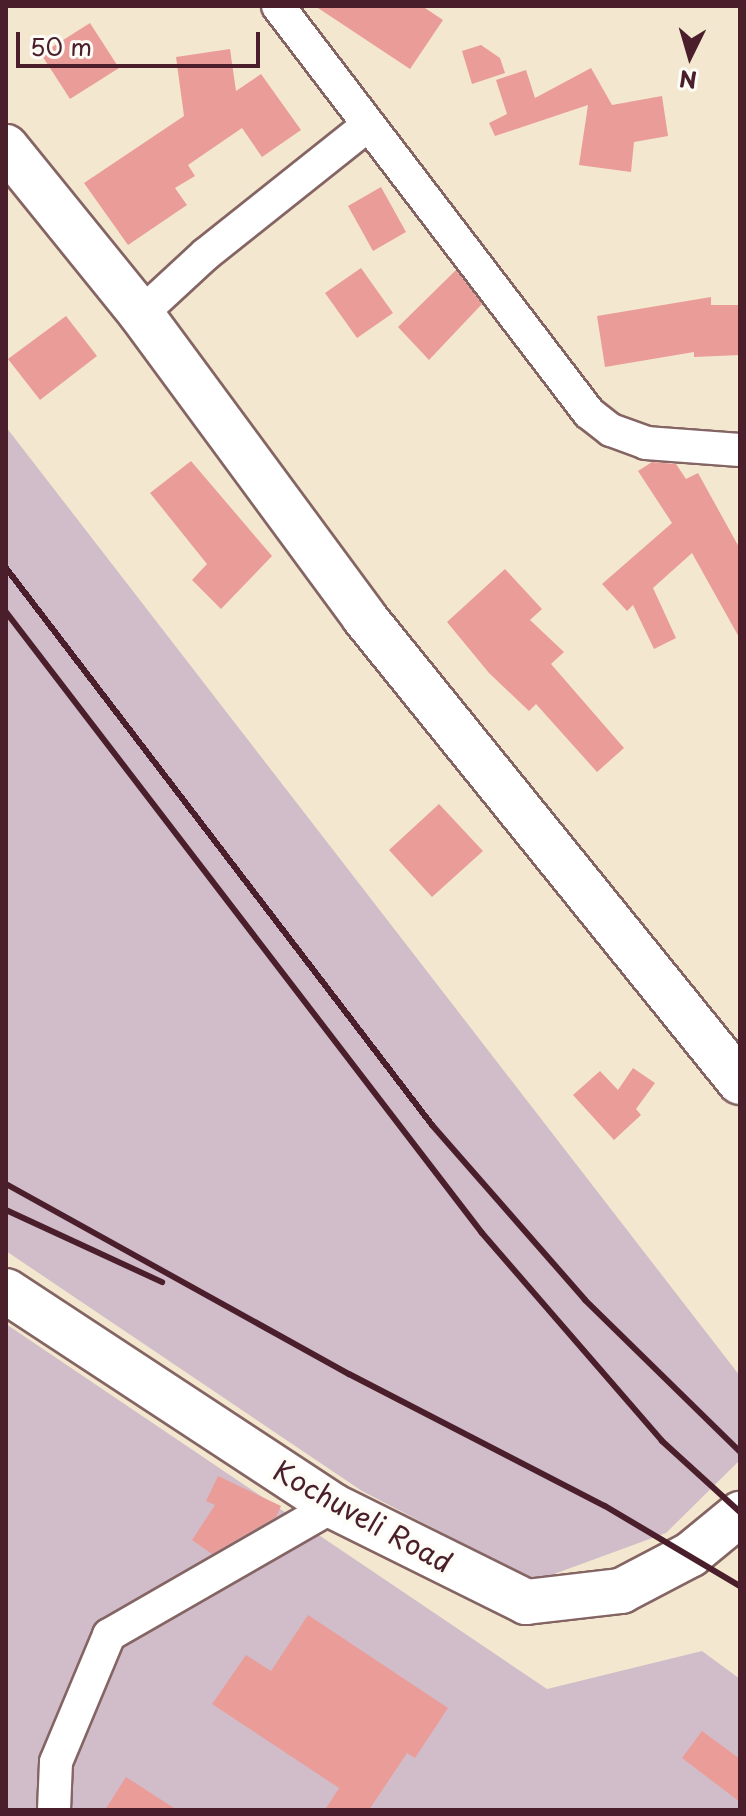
<!DOCTYPE html>
<style>
body{margin:0}
#map{position:relative;width:746px;height:1816px;overflow:hidden;background:#f3e8cf;font-family:"Playpen Sans",sans-serif}
div>[style]{position:absolute}
.industrial>*{inset:0;background:#d1bdc9}
.building>*{inset:0;background:#ea9c99}
.roads{filter:drop-shadow(2px 0 #856564) drop-shadow(-2px 0 #856564) drop-shadow(0 2px #856564) drop-shadow(0 -2px #856564)}
.street>*{height:32px;margin:-16px;padding:0 16px;transform-origin:16px;border-radius:16px;background:#fff}
.secondary>*{height:44px;margin:-22px;padding:0 22px;transform-origin:22px;border-radius:22px;background:#fff}
.rail>*{height:6px;margin:-3px;padding:0 3px;transform-origin:3px;border-radius:3px;background:#4a1f2b}
span{translate:-50% -50%;white-space:nowrap;text-align:center;line-height:1.15;-webkit-text-stroke:8px #fdfcf7;paint-order:stroke}
.street-label{font-size:28px;color:#4a1f2b}
.frame{position:absolute;inset:0;border:8px solid #4a1f2b;pointer-events:none}
.north{position:absolute;left:650px;top:16px;width:80px;height:80px;-webkit-text-stroke:6px #fdfcf7;paint-order:stroke;rotate:185deg;font-size:22px;font-weight:700;line-height:32px;text-align:center;color:#4a1f2b}
.north::after{content:'';display:block;margin:auto;width:28px;height:36px;background:#4a1f2b;clip-path:polygon(50% 0,100% 100%,50% 72%,0 100%)}
.scale{position:absolute;left:16px;top:32px;width:244px;height:36px;box-sizing:border-box;border:4px solid #4a1f2b;border-top:0;padding-left:10px;font-size:24px;line-height:28px;white-space:nowrap;color:#4a1f2b;-webkit-text-stroke:6px #fdfcf7;paint-order:stroke}
</style>
<div id="map">
<div class="industrial">
<i style="clip-path:polygon(6px 427px,740px 1376px,740px 1460px,666px 1533px,535px 1581px,362px 1491px,6px 1251px)"></i>
<i style="clip-path:polygon(6px 1324px,547px 1689px,702px 1651px,740px 1679px,740px 1810px,6px 1810px)"></i>
</div>
<div class="building">
<i style="clip-path:polygon(315px 6px,422px 6px,443px 20px,410px 69px)"></i>
<i style="clip-path:polygon(90px 23px,119px 68px,70px 99px,41px 54px)"></i>
<i style="clip-path:polygon(481px 45px,500px 58px,505px 73px,472px 84px,462px 51px)"></i>
<i style="clip-path:polygon(230px 49px,236px 91px,261px 74px,301px 130px,262px 157px,242px 128px,188px 165px,195px 176px,175px 188px,187px 205px,128px 245px,84px 183px,184px 116px,176px 57px)"></i>
<i style="clip-path:polygon(591px 68px,612px 105px,662px 96px,668px 136px,634px 142px,631px 172px,579px 165px,588px 105px,495px 136px,489px 123px,507px 114px,496px 80px,526px 70px,535px 98px)"></i>
<i style="clip-path:polygon(381px 187px,406px 232px,373px 251px,348px 206px)"></i>
<i style="clip-path:polygon(361px 268px,393px 313px,357px 338px,325px 293px)"></i>
<i style="clip-path:polygon(456px 270px,482px 304px,429px 360px,398px 327px)"></i>
<i style="clip-path:polygon(711px 297px,711px 305px,740px 305px,740px 355px,694px 357px,694px 352px,605px 367px,597px 316px)"></i>
<i style="clip-path:polygon(66px 316px,97px 356px,40px 400px,8px 359px)"></i>
<i style="clip-path:polygon(191px 461px,272px 556px,221px 609px,192px 580px,207px 564px,150px 493px)"></i>
<i style="clip-path:polygon(652px 462px,676px 464px,686px 479px,698px 473px,740px 549px,740px 639px,692px 553px,653px 588px,676px 638px,654px 649px,633px 605px,627px 611px,602px 584px,672px 523px,638px 471px)"></i>
<i style="clip-path:polygon(505px 569px,542px 609px,530px 620px,564px 652px,551px 664px,624px 748px,597px 772px,536px 704px,529px 711px,489px 673px,447px 622px)"></i>
<i style="clip-path:polygon(439px 804px,483px 851px,432px 897px,389px 850px)"></i>
<i style="clip-path:polygon(633px 1068px,655px 1083px,636px 1109px,641px 1115px,614px 1140px,573px 1095px,600px 1071px,618px 1090px)"></i>
<i style="clip-path:polygon(218px 1476px,281px 1506px,276px 1517px,212px 1554px,192px 1540px,215px 1505px,206px 1501px)"></i>
<i style="clip-path:polygon(308px 1615px,448px 1708px,415px 1758px,407px 1753px,369px 1810px,325px 1810px,339px 1788px,212px 1704px,246px 1655px,271px 1671px)"></i>
<i style="clip-path:polygon(702px 1731px,740px 1759px,740px 1802px,682px 1758px)"></i>
<i style="clip-path:polygon(126px 1777px,177px 1810px,105px 1810px)"></i>
</div>
<div class="roads">
<div class="street">
<i style="left:278px;top:6px;width:512px;rotate:52.62deg"></i>
<i style="left:589px;top:413px;width:28px;rotate:38deg"></i>
<i style="left:611px;top:430px;width:37px;rotate:20deg"></i>
<i style="left:646px;top:443px;width:94px;rotate:4.3deg"></i>
<i style="left:141px;top:314px;width:88px;rotate:-42.7deg"></i>
<i style="left:206px;top:254px;width:206px;rotate:-38.5deg"></i>
<i style="left:54px;top:1810px;width:48px;rotate:-87.6deg"></i>
<i style="left:56px;top:1762px;width:138px;rotate:-67.3deg"></i>
<i style="left:109px;top:1635px;width:258px;rotate:-29.9deg"></i>
</div>
<div class="secondary">
<i style="left:6px;top:147px;width:215px;rotate:51deg"></i>
<i style="left:141px;top:314px;width:376px;rotate:53.6deg"></i>
<i style="left:364px;top:617px;width:598px;rotate:51.04deg"></i>
<i style="left:6px;top:1291px;width:391px;rotate:33.3deg"></i>
<i style="left:333px;top:1506px;width:216px;rotate:26.4deg"></i>
<i style="left:526px;top:1602px;width:96px;rotate:-6.6deg"></i>
<i style="left:621px;top:1591px;width:78px;rotate:-27.6deg"></i>
<i style="left:690px;top:1555px;width:65px;rotate:-39.4deg"></i>
</div>
</div>
<div class="rail">
<i style="left:6px;top:568px;width:701px;rotate:52.59deg"></i>
<i style="left:432px;top:1125px;width:232px;rotate:48.8deg"></i>
<i style="left:585px;top:1300px;width:217px;rotate:44.4deg"></i>
<i style="left:6px;top:612px;width:782px;rotate:52.53deg"></i>
<i style="left:482px;top:1233px;width:275px;rotate:49.1deg"></i>
<i style="left:662px;top:1441px;width:105px;rotate:42.3deg"></i>
<i style="left:6px;top:1184px;width:392px;rotate:29deg"></i>
<i style="left:349px;top:1374px;width:288px;rotate:27.3deg"></i>
<i style="left:605px;top:1506px;width:157px;rotate:30.7deg"></i>
<i style="left:6px;top:1210px;width:172px;rotate:24.8deg"></i>
</div>
<div class="street-label">
<span style="left:363px;top:1516px;rotate:29deg">Kochuveli Road</span>
</div>
<div class="frame"></div>
<div class="north">N</div>
<div class="scale">50 m</div>
</div>
